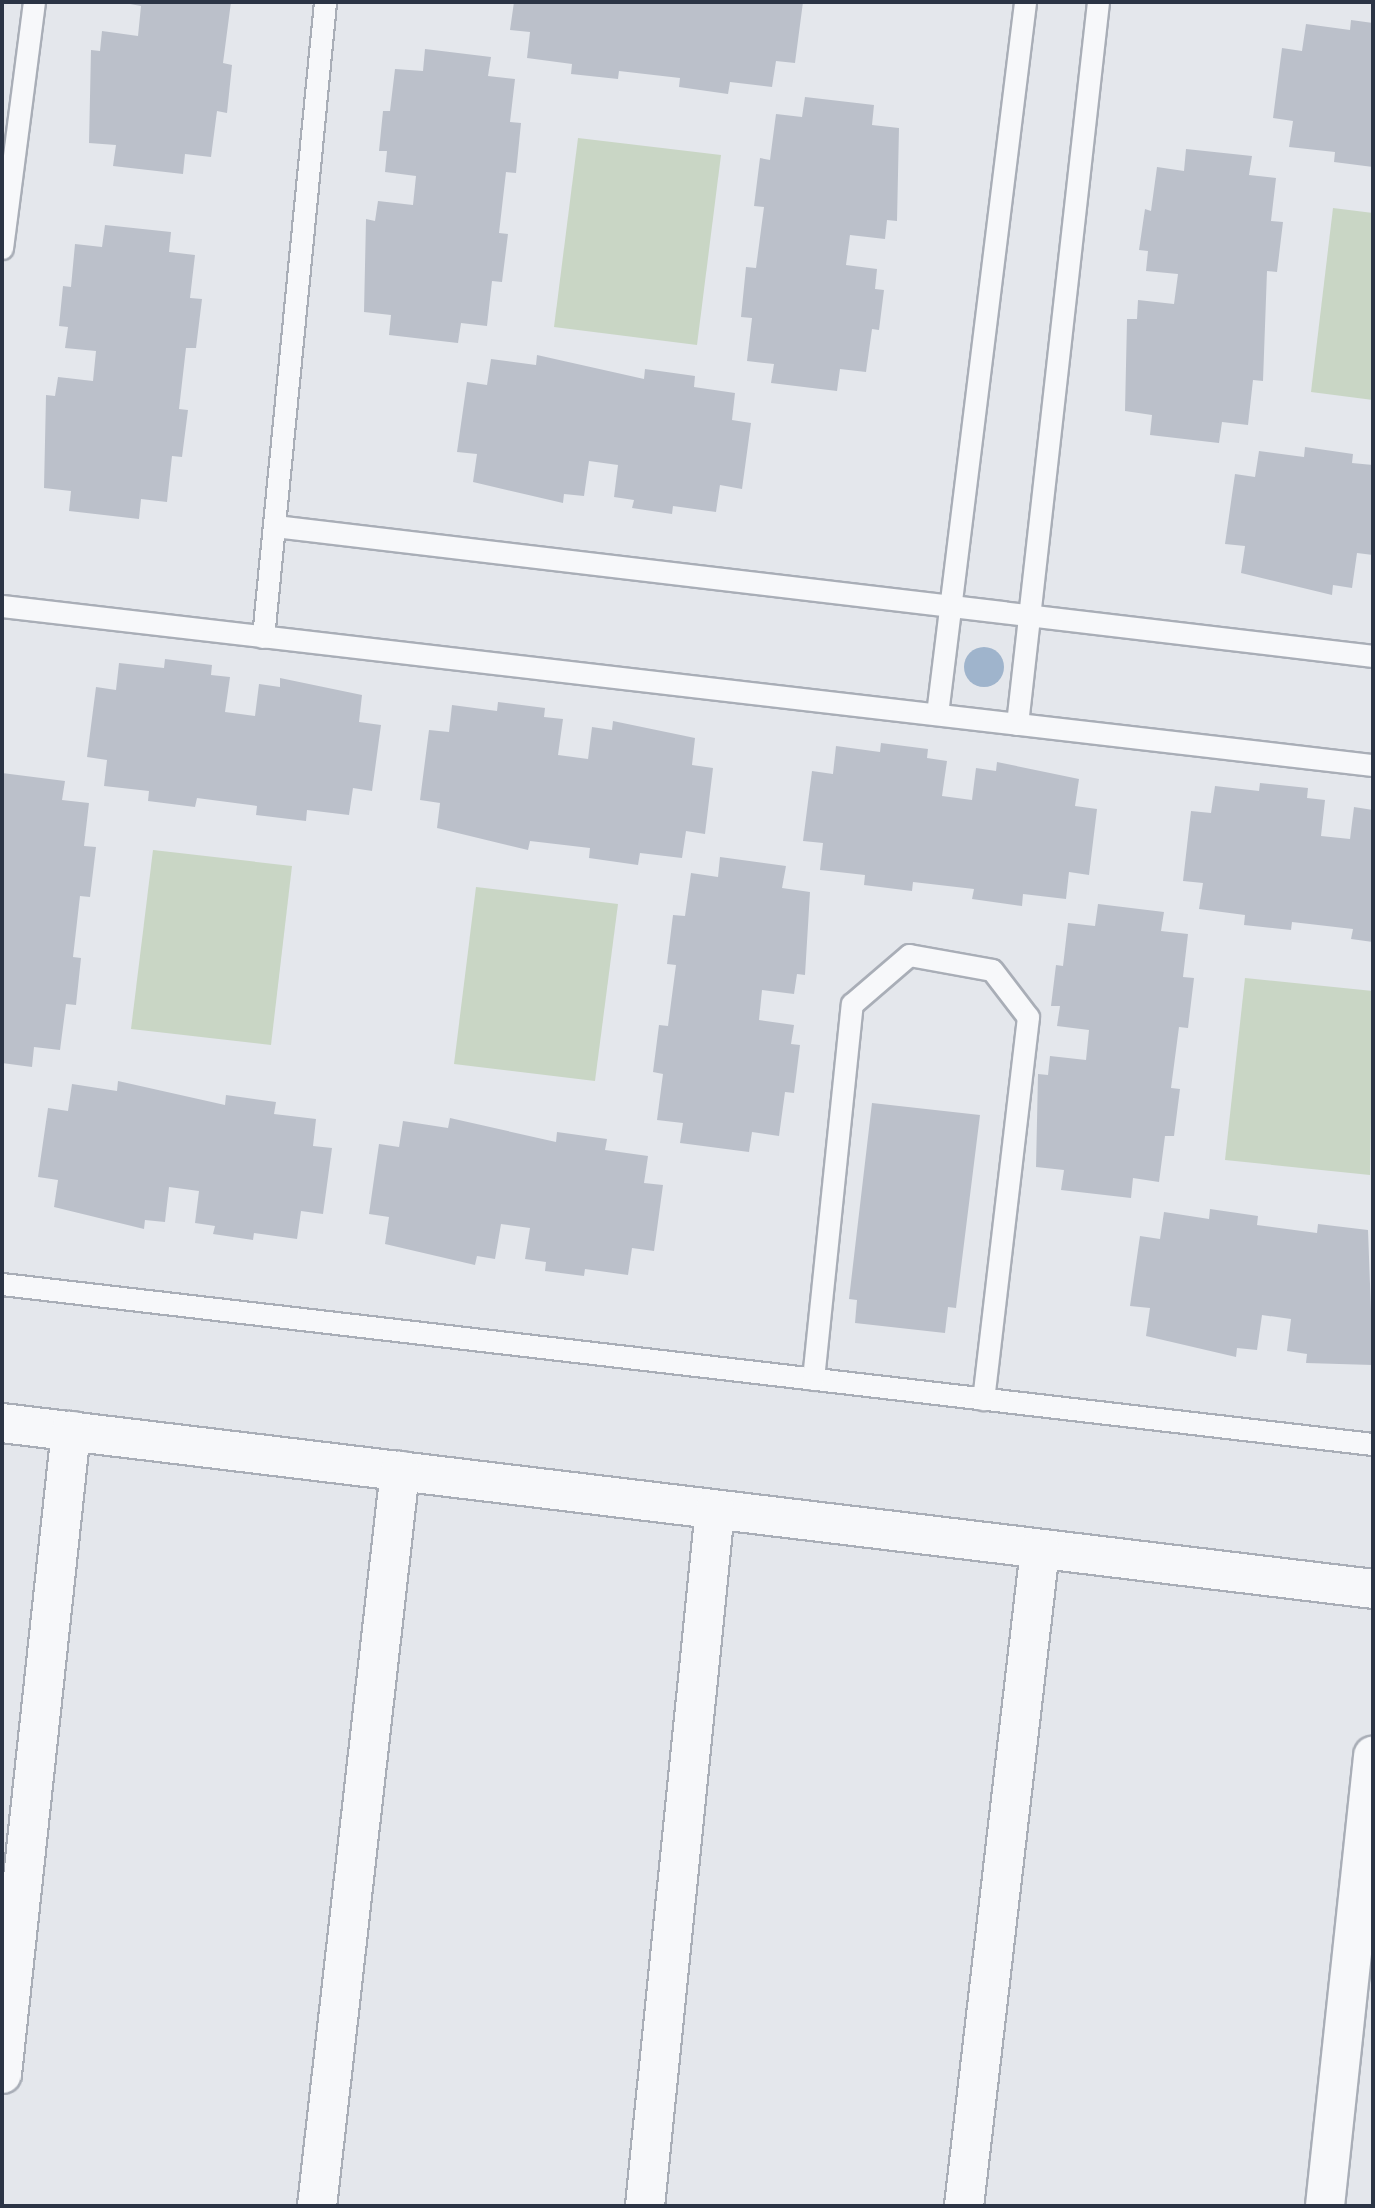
<!DOCTYPE html>
<style>
body{margin:0}
#map{position:relative;width:1375px;height:2208px;overflow:hidden;background:#e4e7ec;font-family:Overpass,sans-serif}
div>[style]{position:absolute}
.green>*{inset:0;background:#c9d6c5}
.water>*{inset:0;background:#9fb4cc}
.round{border-radius:50%}
.building>*{inset:0;background:#bbc0ca}
.roads{filter:drop-shadow(2px 0 #a9aeb7) drop-shadow(-2px 0 #a9aeb7) drop-shadow(0 2px #a9aeb7) drop-shadow(0 -2px #a9aeb7)}
.service>*{height:21px;margin:-10.5px;padding:0 10.5px;transform-origin:10.5px;border-radius:10.5px;background:#f7f8fa}
.minor>*{height:38px;margin:-19px;padding:0 19px;transform-origin:19px;border-radius:19px;background:#f7f8fa}
span{translate:-50% -50%;white-space:nowrap;text-align:center;line-height:1.15;-webkit-text-stroke:5px #f4f6f9;paint-order:stroke}
.frame{position:absolute;inset:0;border:4px solid #2b3445;pointer-events:none}
</style>
<div id="map">
<div class="green">
<i style="clip-path:polygon(578px 138px,721px 155px,697px 345px,554px 327px)"></i>
<i style="clip-path:polygon(1333px 208px,1373px 213px,1373px 400px,1311px 392px)"></i>
<i style="clip-path:polygon(153px 850px,292px 866px,271px 1045px,131px 1029px)"></i>
<i style="clip-path:polygon(476px 887px,618px 904px,595px 1081px,454px 1064px)"></i>
<i style="clip-path:polygon(1245px 978px,1373px 991px,1370px 1175px,1225px 1160px)"></i>
</div>
<div class="water">
<i class="round" style="left:964px;top:647px;width:40px;height:40px"></i>
</div>
<div class="building">
<i style="clip-path:polygon(119px 2px,231px 2px,223px 63px,232px 65px,227px 113px,217px 111px,211px 157px,185px 154px,183px 174px,113px 166px,116px 145px,89px 143px,91px 50px,100px 51px,102px 31px,138px 36px,141px 6px)"></i>
<i style="clip-path:polygon(514px 2px,803px 2px,795px 63px,776px 61px,772px 87px,730px 82px,728px 94px,679px 87px,680px 78px,619px 71px,618px 79px,571px 74px,572px 64px,527px 58px,530px 32px,510px 30px)"></i>
<i style="clip-path:polygon(1351px 20px,1373px 23px,1373px 167px,1334px 162px,1335px 152px,1289px 147px,1293px 121px,1273px 118px,1282px 48px,1302px 51px,1306px 24px,1350px 30px)"></i>
<i style="clip-path:polygon(425px 49px,491px 57px,488px 76px,515px 79px,510px 122px,521px 123px,516px 173px,506px 172px,499px 233px,508px 234px,502px 282px,492px 281px,487px 326px,461px 323px,458px 343px,389px 335px,391px 315px,364px 312px,366px 219px,375px 221px,378px 201px,413px 205px,416px 176px,385px 172px,387px 151px,379px 151px,383px 111px,390px 111px,395px 69px,423px 71px)"></i>
<i style="clip-path:polygon(805px 97px,874px 105px,872px 125px,899px 128px,897px 221px,887px 220px,885px 239px,850px 235px,846px 265px,877px 269px,875px 289px,884px 290px,879px 330px,872px 329px,866px 372px,840px 369px,837px 391px,771px 383px,774px 364px,747px 361px,752px 318px,741px 317px,746px 267px,756px 268px,764px 207px,754px 206px,760px 158px,770px 160px,776px 114px,802px 117px)"></i>
<i style="clip-path:polygon(1186px 149px,1252px 156px,1249px 175px,1276px 178px,1271px 221px,1283px 222px,1277px 272px,1267px 271px,1263px 381px,1253px 380px,1248px 425px,1222px 422px,1219px 443px,1150px 435px,1152px 415px,1125px 411px,1127px 319px,1137px 319px,1138px 300px,1174px 304px,1178px 274px,1146px 271px,1148px 251px,1139px 250px,1145px 209px,1151px 211px,1157px 167px,1184px 171px)"></i>
<i style="clip-path:polygon(105px 225px,171px 232px,169px 252px,195px 255px,190px 298px,202px 299px,196px 348px,186px 348px,179px 409px,188px 410px,182px 457px,172px 456px,167px 502px,141px 499px,139px 519px,69px 511px,71px 491px,44px 488px,46px 395px,55px 396px,58px 377px,93px 381px,96px 351px,65px 348px,68px 327px,59px 326px,63px 286px,71px 287px,75px 244px,102px 247px)"></i>
<i style="clip-path:polygon(537px 355px,644px 379px,645px 369px,695px 376px,694px 387px,735px 393px,732px 420px,751px 423px,742px 489px,720px 485px,716px 512px,673px 506px,672px 514px,632px 508px,634px 500px,614px 497px,618px 465px,589px 461px,584px 496px,564px 494px,563px 503px,473px 482px,477px 454px,457px 452px,467px 382px,487px 385px,491px 359px,536px 365px)"></i>
<i style="clip-path:polygon(1305px 447px,1353px 454px,1352px 463px,1373px 465px,1373px 555px,1357px 553px,1352px 588px,1333px 585px,1332px 595px,1241px 573px,1245px 546px,1225px 544px,1235px 474px,1255px 477px,1259px 451px,1304px 457px)"></i>
<i style="clip-path:polygon(165px 659px,212px 665px,211px 675px,230px 677px,225px 712px,255px 716px,259px 684px,280px 687px,280px 678px,362px 695px,359px 722px,381px 725px,372px 791px,353px 788px,349px 815px,307px 810px,306px 821px,256px 815px,257px 806px,197px 798px,195px 807px,148px 801px,149px 791px,104px 786px,107px 760px,87px 757px,96px 687px,116px 690px,119px 663px,164px 668px)"></i>
<i style="clip-path:polygon(498px 702px,545px 708px,544px 717px,563px 719px,558px 755px,588px 759px,592px 727px,612px 730px,613px 721px,695px 738px,692px 765px,713px 768px,705px 834px,686px 831px,682px 858px,640px 853px,638px 865px,589px 858px,590px 848px,530px 841px,528px 850px,437px 828px,440px 803px,420px 800px,429px 730px,449px 732px,452px 705px,497px 711px)"></i>
<i style="clip-path:polygon(881px 743px,928px 749px,927px 758px,947px 761px,942px 796px,972px 800px,976px 768px,996px 771px,997px 762px,1079px 779px,1075px 806px,1097px 809px,1089px 875px,1069px 872px,1066px 899px,1023px 894px,1022px 906px,972px 899px,974px 889px,913px 882px,912px 891px,864px 885px,865px 875px,820px 870px,823px 843px,803px 841px,812px 771px,833px 774px,836px 746px,880px 752px)"></i>
<i style="clip-path:polygon(2px 773px,65px 781px,62px 800px,89px 803px,84px 846px,96px 847px,90px 897px,80px 896px,73px 957px,81px 958px,76px 1005px,66px 1004px,60px 1050px,34px 1047px,32px 1067px,2px 1063px)"></i>
<i style="clip-path:polygon(1260px 783px,1308px 788px,1307px 798px,1325px 800px,1321px 836px,1350px 839px,1354px 807px,1373px 810px,1373px 942px,1351px 939px,1353px 929px,1292px 922px,1291px 930px,1244px 925px,1245px 915px,1199px 909px,1203px 883px,1183px 881px,1191px 811px,1211px 813px,1215px 786px,1259px 791px)"></i>
<i style="clip-path:polygon(720px 857px,786px 866px,782px 888px,810px 892px,805px 975px,797px 974px,794px 994px,762px 990px,759px 1020px,794px 1025px,791px 1044px,800px 1045px,794px 1093px,785px 1092px,779px 1136px,752px 1132px,749px 1152px,680px 1143px,683px 1123px,657px 1120px,663px 1074px,653px 1072px,659px 1025px,668px 1026px,676px 965px,667px 964px,673px 915px,685px 916px,691px 873px,718px 877px)"></i>
<i style="clip-path:polygon(1098px 904px,1164px 912px,1161px 931px,1188px 934px,1183px 977px,1194px 978px,1188px 1028px,1179px 1027px,1171px 1088px,1180px 1089px,1174px 1136px,1165px 1136px,1159px 1182px,1133px 1178px,1131px 1198px,1061px 1190px,1064px 1170px,1036px 1167px,1038px 1074px,1048px 1075px,1050px 1056px,1086px 1060px,1089px 1030px,1057px 1026px,1060px 1006px,1051px 1006px,1056px 965px,1063px 966px,1068px 923px,1095px 926px)"></i>
<i style="clip-path:polygon(118px 1081px,225px 1105px,226px 1095px,276px 1102px,274px 1114px,316px 1119px,313px 1146px,332px 1148px,323px 1214px,301px 1211px,297px 1239px,254px 1233px,253px 1240px,213px 1234px,215px 1226px,195px 1223px,199px 1191px,169px 1187px,165px 1222px,145px 1220px,144px 1229px,54px 1207px,58px 1180px,38px 1177px,48px 1108px,68px 1111px,72px 1084px,117px 1091px)"></i>
<i style="clip-path:polygon(872px 1103px,980px 1115px,956px 1308px,948px 1307px,945px 1333px,855px 1323px,857px 1300px,849px 1299px)"></i>
<i style="clip-path:polygon(450px 1118px,556px 1142px,557px 1132px,607px 1139px,605px 1150px,648px 1156px,644px 1183px,663px 1185px,654px 1251px,632px 1248px,628px 1275px,585px 1269px,584px 1276px,545px 1271px,546px 1262px,525px 1259px,530px 1228px,501px 1224px,495px 1259px,477px 1256px,475px 1265px,385px 1244px,389px 1217px,369px 1214px,379px 1144px,399px 1147px,403px 1121px,448px 1128px)"></i>
<i style="clip-path:polygon(1210px 1209px,1258px 1216px,1257px 1225px,1317px 1233px,1318px 1224px,1368px 1230px,1373px 1365px,1306px 1363px,1307px 1354px,1287px 1351px,1291px 1319px,1262px 1315px,1257px 1350px,1237px 1348px,1236px 1357px,1146px 1336px,1150px 1308px,1130px 1306px,1140px 1236px,1160px 1239px,1164px 1212px,1209px 1219px)"></i>
</div>
<div class="roads">
<div class="service">
<i style="left:2px;top:248px;width:248px;rotate:-82.6deg"></i>
<i style="left:275px;top:526px;width:1106px;rotate:6.75deg"></i>
<i style="left:2px;top:606px;width:1380px;rotate:6.62deg"></i>
<i style="left:263px;top:637px;width:638px;rotate:-84.42deg"></i>
<i style="left:937px;top:714px;width:717px;rotate:-82.95deg"></i>
<i style="left:1017px;top:724px;width:727px;rotate:-83.6deg"></i>
<i style="left:2px;top:1284px;width:1380px;rotate:6.66deg"></i>
<i style="left:813px;top:1379px;width:377px;rotate:-84.1deg"></i>
<i style="left:852px;top:1004px;width:75px;rotate:-40.7deg"></i>
<i style="left:909px;top:955px;width:84px;rotate:10.2deg"></i>
<i style="left:992px;top:970px;width:59px;rotate:52.5deg"></i>
<i style="left:1028px;top:1017px;width:385px;rotate:96.7deg"></i>
</div>
<div class="minor">
<i style="left:2px;top:1423px;width:1381px;rotate:6.9deg"></i>
<i style="left:2px;top:2074px;width:647px;rotate:-83.88deg"></i>
<i style="left:317px;top:2206px;width:740px;rotate:-83.56deg"></i>
<i style="left:645px;top:2206px;width:700px;rotate:-84.26deg"></i>
<i style="left:964px;top:2206px;width:661px;rotate:-83.4deg"></i>
<i style="left:1325px;top:2206px;width:453px;rotate:-83.9deg"></i>
</div>
</div>
<div class="frame"></div>
</div>
